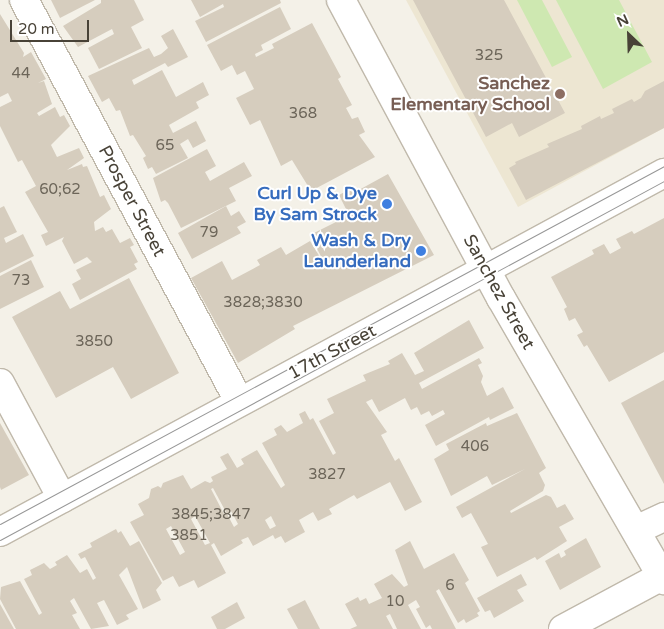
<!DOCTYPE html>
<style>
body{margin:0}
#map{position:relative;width:664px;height:629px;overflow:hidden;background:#f4f1e8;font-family:"Varela Round",sans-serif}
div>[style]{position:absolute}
.education>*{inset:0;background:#ede6d2}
.green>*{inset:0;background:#cee8b1}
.building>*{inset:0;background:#d6cdbe}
.roads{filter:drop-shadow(1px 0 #c0b9ab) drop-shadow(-1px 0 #c0b9ab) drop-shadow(0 1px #c0b9ab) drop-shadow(0 -1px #c0b9ab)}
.minor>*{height:28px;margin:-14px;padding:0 14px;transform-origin:14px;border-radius:14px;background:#fff}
.tram>*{height:1px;margin:-0.5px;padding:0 0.5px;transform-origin:0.5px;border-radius:0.5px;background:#979797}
.dots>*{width:14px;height:14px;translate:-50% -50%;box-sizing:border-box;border:2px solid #fff;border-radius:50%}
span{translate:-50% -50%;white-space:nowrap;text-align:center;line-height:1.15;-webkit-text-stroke:4px #fff;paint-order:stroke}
.number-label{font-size:15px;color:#6c6559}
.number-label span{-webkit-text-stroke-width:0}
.education-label{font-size:18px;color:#785e54;font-weight:700}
.right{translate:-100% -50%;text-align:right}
.shop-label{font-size:18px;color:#366cbe;font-weight:700}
.street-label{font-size:18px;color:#484237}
.north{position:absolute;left:604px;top:10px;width:50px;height:50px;-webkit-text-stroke:4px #fff;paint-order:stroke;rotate:336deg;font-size:14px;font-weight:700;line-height:20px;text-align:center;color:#484237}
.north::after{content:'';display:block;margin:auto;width:18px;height:22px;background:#484237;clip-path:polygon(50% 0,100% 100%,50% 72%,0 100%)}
.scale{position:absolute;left:10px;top:20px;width:79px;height:22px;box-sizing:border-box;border:2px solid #484237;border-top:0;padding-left:6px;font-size:15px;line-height:18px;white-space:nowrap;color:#484237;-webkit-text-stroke:4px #fff;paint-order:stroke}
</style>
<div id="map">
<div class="education">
<i style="clip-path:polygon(406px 0,664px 0,664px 128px,518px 207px)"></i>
</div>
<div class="green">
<i style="clip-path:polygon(517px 0,542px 0,572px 57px,552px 67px)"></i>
<i style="clip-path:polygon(556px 0,619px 0,652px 62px,603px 89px)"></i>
</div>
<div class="building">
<i style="clip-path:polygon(51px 0,95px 0,60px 18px)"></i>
<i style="clip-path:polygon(101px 0,134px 0,144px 20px,131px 27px,142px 48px,99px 69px,88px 48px,114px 34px,112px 29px,78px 47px,63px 26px,101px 3px)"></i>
<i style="clip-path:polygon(191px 0,280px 0,281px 3px,206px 42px,195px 21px,224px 7px,223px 4px,200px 17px)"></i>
<i style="clip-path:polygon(413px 0,504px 0,565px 113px,519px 137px,512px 123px,486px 137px)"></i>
<i style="clip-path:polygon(280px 7px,291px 29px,261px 45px,263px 50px,255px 54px,256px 57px,274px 48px,272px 44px,312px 23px,341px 77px,338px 79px,352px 105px,346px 108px,352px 119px,358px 117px,365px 132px,359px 135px,375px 157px,311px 191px,292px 160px,281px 166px,260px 120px,250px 125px,236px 98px,254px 89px,245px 71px,237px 75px,232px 65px,221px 71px,207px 45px)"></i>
<i style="clip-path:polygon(0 14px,24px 53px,23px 57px,31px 52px,46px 79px,38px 83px,44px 81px,52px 104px,37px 113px,39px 116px,55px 107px,60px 117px,64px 115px,70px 126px,51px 145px,57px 157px,79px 148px,84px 158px,67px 170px,82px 164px,83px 167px,87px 166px,100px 197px,104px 195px,111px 209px,94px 222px,95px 231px,103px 227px,106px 232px,112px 229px,120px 243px,130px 238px,134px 245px,130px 247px,138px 262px,134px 264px,137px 269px,80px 300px,72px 284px,81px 279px,76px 270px,92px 262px,87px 257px,74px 264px,62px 241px,64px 237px,46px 246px,41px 235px,48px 232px,25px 192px,36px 186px,22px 160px,18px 162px,0 126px,0 107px,12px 101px,8px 93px,0 97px)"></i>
<i style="clip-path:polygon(173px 29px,188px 57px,168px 67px,165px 63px,132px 80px,134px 85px,162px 70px,176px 97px,203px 82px,209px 95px,196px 102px,199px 108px,169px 125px,173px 133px,196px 121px,206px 141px,193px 148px,188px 139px,180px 144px,188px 158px,156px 174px,152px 167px,148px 169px,143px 158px,146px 156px,133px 135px,130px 136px,120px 110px,116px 111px,109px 98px,102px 102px,88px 76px,149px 48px,154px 57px,161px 54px,168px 48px,161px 36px)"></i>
<i style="clip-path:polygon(664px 81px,664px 128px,526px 200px,509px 168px,516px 164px,515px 162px,549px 147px,547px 144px,582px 129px,581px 126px,600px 116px,601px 119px,614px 113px,612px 109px,632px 99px,634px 102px,641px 98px,645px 91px)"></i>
<i style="clip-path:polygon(207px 149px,216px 166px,205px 172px,210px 181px,244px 162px,252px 176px,229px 188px,236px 201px,181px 228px,168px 203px,165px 200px,161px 202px,153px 178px)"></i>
<i style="clip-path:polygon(388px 174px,434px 255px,293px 326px,295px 329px,238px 363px,191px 278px,222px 261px,232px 280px,260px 265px,257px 260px,281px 247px,286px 255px,310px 241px,328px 270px,310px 235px,338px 221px,335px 214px,346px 209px,339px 195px,354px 187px,357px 191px)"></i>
<i style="clip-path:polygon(4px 206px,17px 232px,4px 238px,6px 243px,23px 234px,34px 256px,0 273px,0 208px)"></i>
<i style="clip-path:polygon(226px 206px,231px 216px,239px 211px,246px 222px,237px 227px,241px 233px,192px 259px,178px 233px)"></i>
<i style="clip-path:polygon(664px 218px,664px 352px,609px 382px,587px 345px,584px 347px,577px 335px,583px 332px,575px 318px,569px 321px,564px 309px,567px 307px,551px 277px,594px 254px,592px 250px,604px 244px,610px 254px,621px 248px,616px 239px,632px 231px,634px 234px)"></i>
<i style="clip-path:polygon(31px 260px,44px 287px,0 309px,0 276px)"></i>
<i style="clip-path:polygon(129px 278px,179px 373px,131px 399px,113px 367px,56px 398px,12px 317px,60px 291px,70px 309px)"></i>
<i style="clip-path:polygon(evenodd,469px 320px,484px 348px,419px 383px,422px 389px,479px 358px,482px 363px,478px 365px,483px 376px,481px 382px,487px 396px,503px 387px,514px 408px,490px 420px,489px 417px,436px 446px,425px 425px,445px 414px,443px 410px,432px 416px,429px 411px,421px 415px,417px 407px,411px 410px,405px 398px,379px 412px,372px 399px,366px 402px,387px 432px,381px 435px,395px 461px,399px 458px,422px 502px,405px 511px,390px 482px,357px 499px,354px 495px,329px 509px,332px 514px,318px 521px,313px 512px,299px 520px,305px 532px,285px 543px,281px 536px,275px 539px,273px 535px,253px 546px,248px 537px,241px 540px,243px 543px,221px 556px,214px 543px,211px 545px,226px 573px,198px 588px,194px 580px,179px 587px,173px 576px,163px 581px,130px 522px,144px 515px,138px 504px,149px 498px,151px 489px,158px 486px,161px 488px,163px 483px,183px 475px,191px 489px,205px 481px,210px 483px,213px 481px,211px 477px,227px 469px,220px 457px,228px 453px,237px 468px,244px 464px,241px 459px,257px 450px,281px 488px,285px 485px,262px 443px,277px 435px,274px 429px,281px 425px,287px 432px,303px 423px,299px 414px,305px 411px,310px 420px,313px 418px,333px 455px,336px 453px,319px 421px,334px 413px,327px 399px,363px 382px,366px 381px,363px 375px,390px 364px,388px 361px,402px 353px,415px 375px,424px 371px,414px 353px,469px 320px,213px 488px,227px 514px,231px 511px,238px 524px,234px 527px,226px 512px,224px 514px,211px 489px,213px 488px,469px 320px,195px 516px,210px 543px,205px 545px,191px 519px,195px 516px,469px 320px,271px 516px,276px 526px,270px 529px,265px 520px,271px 516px,469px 320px,171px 526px,185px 552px,180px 555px,166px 529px,171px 526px)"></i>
<i style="clip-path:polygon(664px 380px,664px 484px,621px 403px)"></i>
<i style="clip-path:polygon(517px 413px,546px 468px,539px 473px,545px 485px,543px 491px,510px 511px,511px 513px,546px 495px,551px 497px,557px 508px,565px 504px,574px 519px,559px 527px,567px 541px,537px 560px,535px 557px,497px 577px,481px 547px,488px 544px,471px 513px,462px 518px,456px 507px,525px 469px,492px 485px,487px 476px,451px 496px,434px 459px,449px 450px,446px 444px,486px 423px,487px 426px)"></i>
<i style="clip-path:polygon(0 423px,29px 475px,1px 490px,0 487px)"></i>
<i style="clip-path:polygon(116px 529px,118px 533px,121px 531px,130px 546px,139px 541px,162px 583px,156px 590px,161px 600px,143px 609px,127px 567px,119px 575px,138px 609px,126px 615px,129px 619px,117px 625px,104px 600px,97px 603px,109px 626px,91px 629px,74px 598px,70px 601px,77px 613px,72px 615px,80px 629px,16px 629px,0 599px,1px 587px,20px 581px,39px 615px,42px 613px,24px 579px,32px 575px,30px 570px,44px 563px,50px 569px,57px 565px,55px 562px,67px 555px,80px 573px,87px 569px,93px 580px,96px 578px,85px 557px,81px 559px,78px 554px,92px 547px,90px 543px)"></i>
<i style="clip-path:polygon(586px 538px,601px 567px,560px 590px,545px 561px,559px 553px,561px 558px,566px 555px,564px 551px)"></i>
<i style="clip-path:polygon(410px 541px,424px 569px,454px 553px,469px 580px,465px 583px,480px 611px,477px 613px,479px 616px,466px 623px,464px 619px,458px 623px,439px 589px,436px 591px,456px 629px,432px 629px,430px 625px,426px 628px,416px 609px,420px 607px,416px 600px,408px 605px,421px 629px,397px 629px,390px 614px,386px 616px,393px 629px,350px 629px,357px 626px,345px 604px,358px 597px,360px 601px,366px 598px,369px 604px,382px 598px,374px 584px,392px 574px,404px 587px,408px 585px,395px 550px)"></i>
<i style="clip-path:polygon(521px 574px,527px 585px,517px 590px,524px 601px,494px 618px,490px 610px,485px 612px,477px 598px)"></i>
<i style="clip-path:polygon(305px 600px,320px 629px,298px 629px,287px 609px)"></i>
<i style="clip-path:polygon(237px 602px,245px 618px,225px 629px,217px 629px,211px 617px)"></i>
<i style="clip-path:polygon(0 604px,14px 629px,0 629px)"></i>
</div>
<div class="roads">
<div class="minor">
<i style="left:24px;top:0;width:456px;rotate:61.8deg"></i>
<i style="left:341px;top:0;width:338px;rotate:61.8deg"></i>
<i style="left:501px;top:298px;width:326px;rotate:60deg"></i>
<i style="left:0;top:383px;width:131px;rotate:61.7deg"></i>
<i style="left:636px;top:530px;width:31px;rotate:-25deg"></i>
<i style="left:0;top:532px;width:755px;rotate:-28.4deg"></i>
<i style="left:563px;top:629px;width:112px;rotate:-28.2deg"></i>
</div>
</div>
<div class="tram">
<i style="left:0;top:524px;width:754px;rotate:-28.33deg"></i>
<i style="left:0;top:540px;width:755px;rotate:-28.4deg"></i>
</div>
<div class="dots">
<i style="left:560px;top:94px;background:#8d6e63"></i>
<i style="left:387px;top:204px;background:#3f7fe0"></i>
<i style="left:421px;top:251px;background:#3f7fe0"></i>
</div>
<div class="number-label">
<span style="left:489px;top:56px">325</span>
<span style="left:21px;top:74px">44</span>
<span style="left:303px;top:114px">368</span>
<span style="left:165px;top:146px">65</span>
<span style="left:60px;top:190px">60;62</span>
<span style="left:209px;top:233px">79</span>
<span style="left:21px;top:281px">73</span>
<span style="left:263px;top:303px">3828;3830</span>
<span style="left:94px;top:342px">3850</span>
<span style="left:475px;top:447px">406</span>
<span style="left:327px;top:475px">3827</span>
<span style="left:211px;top:515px">3845;3847</span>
<span style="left:189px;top:536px">3851</span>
<span style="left:450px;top:586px">6</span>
<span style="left:395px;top:602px">10</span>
</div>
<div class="education-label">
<span class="right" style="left:550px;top:94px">Sanchez<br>Elementary School</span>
</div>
<div class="shop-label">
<span class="right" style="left:377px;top:204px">Curl Up &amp; Dye<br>By Sam Strock</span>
<span class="right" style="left:411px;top:251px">Wash &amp; Dry<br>Launderland</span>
</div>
<div class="street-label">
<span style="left:132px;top:201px;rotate:62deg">Prosper Street</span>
<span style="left:499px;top:292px;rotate:61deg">Sanchez Street</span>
<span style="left:332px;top:352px;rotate:-28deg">17th Street</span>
</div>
<div class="north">N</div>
<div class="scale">20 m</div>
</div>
